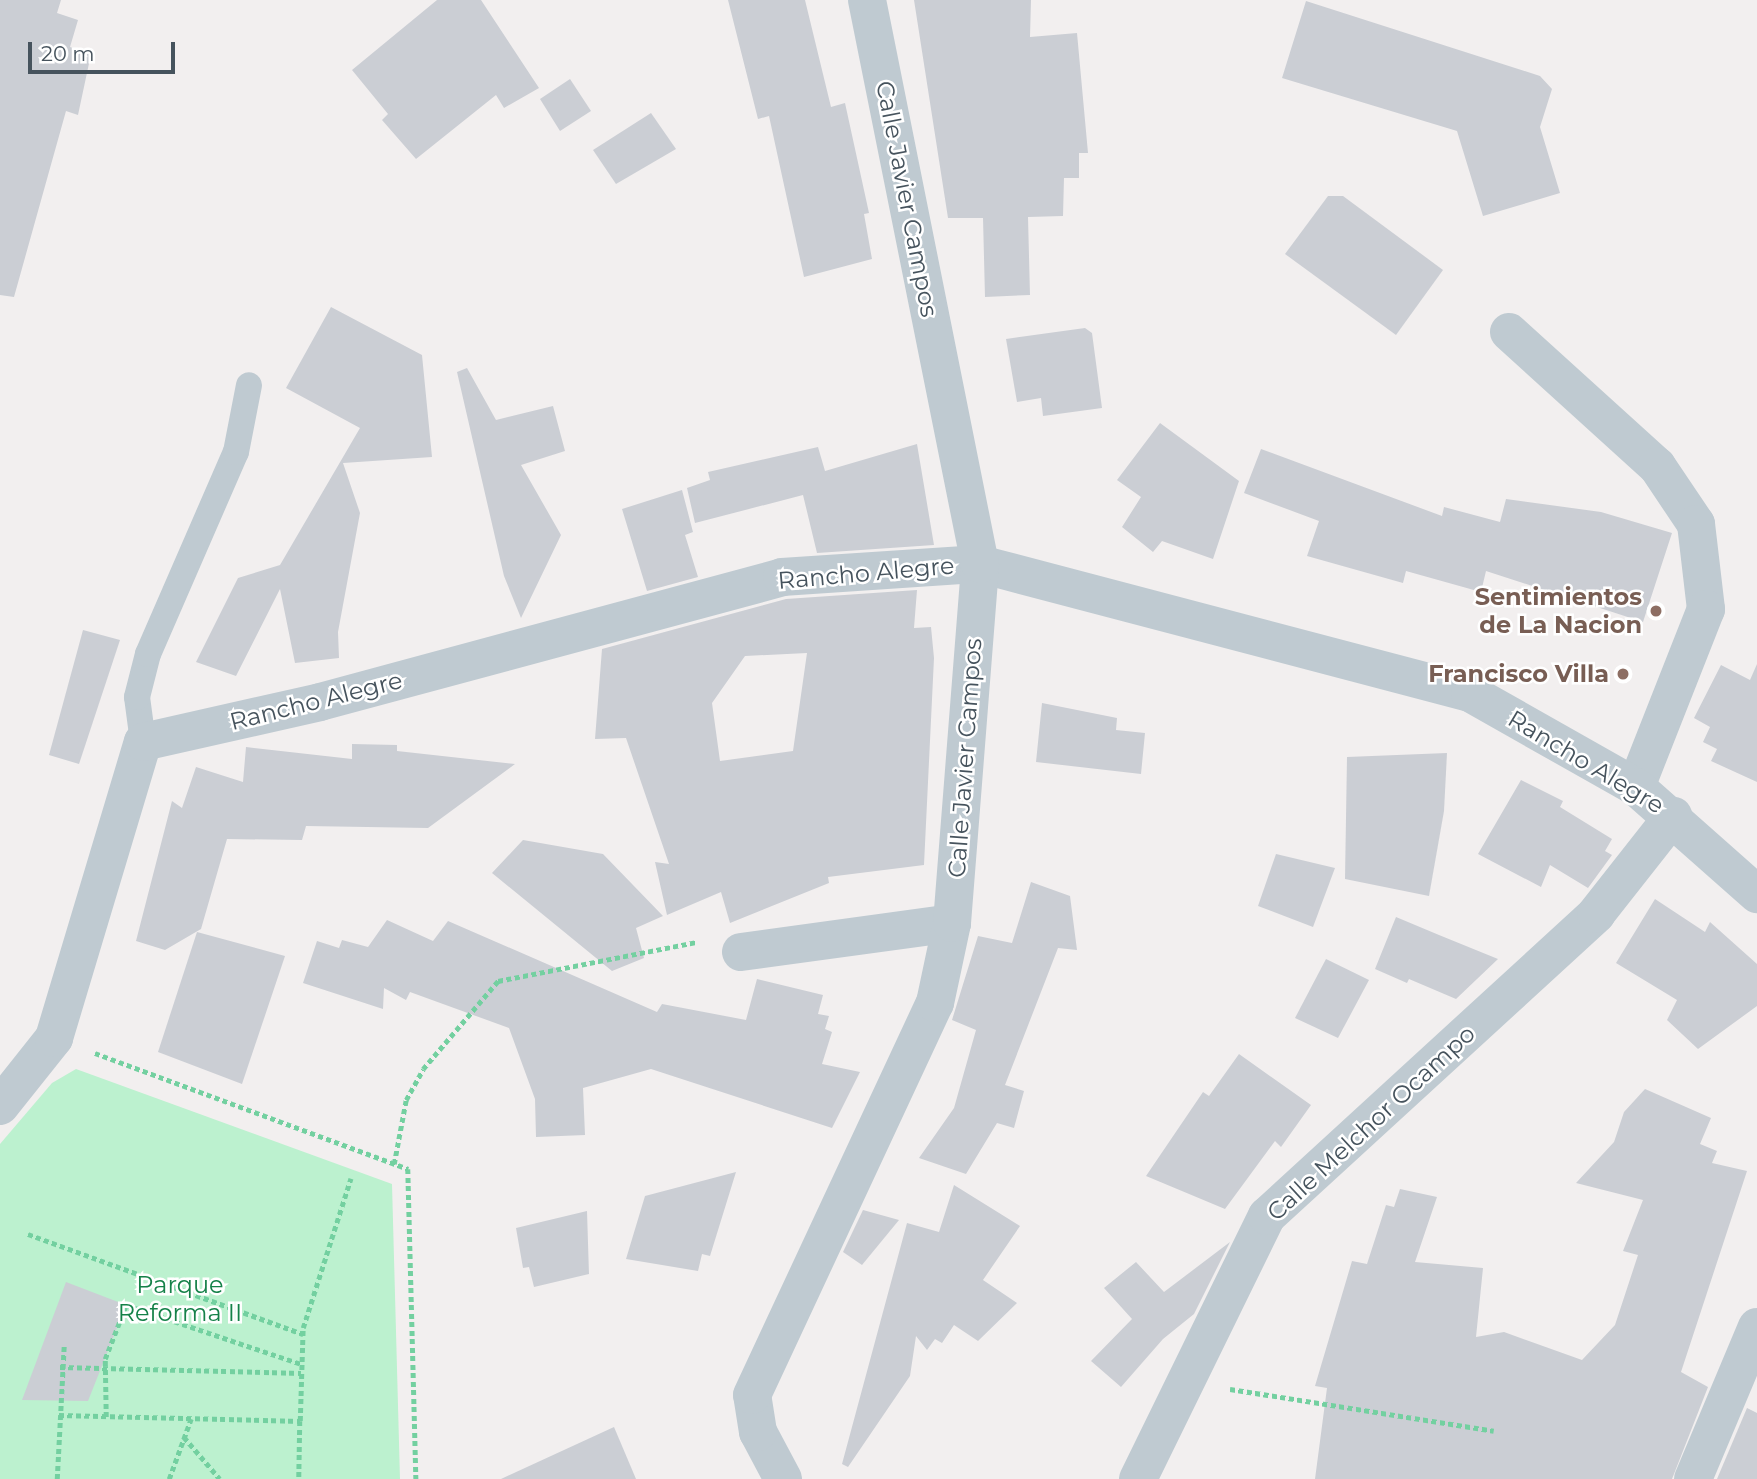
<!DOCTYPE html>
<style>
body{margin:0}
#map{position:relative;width:1757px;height:1479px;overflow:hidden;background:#f2efef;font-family:Montserrat,sans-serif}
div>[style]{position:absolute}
.green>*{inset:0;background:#bcf1cf}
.building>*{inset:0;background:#cbced4}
.path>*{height:4.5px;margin-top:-2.25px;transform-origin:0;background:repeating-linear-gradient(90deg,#73d0a0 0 5px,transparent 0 8.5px)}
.service>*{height:26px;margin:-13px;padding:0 13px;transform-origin:13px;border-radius:13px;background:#bfcad1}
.minor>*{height:38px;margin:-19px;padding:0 19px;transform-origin:19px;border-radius:19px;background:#bfcad1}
.dots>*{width:19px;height:19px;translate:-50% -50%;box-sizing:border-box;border:4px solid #fff;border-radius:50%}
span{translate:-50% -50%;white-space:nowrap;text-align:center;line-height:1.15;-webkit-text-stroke:5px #fff;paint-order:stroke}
.street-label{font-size:24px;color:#46535d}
.education-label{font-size:24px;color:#785e54;font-weight:700}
.right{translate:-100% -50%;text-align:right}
.park-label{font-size:24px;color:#148148}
.scale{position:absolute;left:28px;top:42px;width:147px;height:32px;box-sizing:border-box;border:4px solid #46535d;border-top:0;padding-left:9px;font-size:21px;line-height:24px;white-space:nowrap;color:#46535d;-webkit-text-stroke:5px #fff;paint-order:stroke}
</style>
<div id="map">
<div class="green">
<i style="clip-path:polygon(76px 1069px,392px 1184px,400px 1479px,0 1479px,0 1144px,52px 1083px)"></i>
</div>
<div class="building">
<i style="clip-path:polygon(0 0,61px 0,57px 13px,78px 20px,70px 47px,91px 54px,78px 115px,66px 111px,14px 297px,0 295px)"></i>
<i style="clip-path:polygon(437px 0,481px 0,539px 88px,504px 108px,496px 95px,416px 159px,382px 120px,388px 114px,352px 70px)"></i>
<i style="clip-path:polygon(728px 0,805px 0,831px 107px,845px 103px,869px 213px,864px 214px,872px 259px,804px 277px,769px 116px,758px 119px)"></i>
<i style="clip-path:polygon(914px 0,1031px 0,1030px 37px,1077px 33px,1088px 153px,1079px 153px,1079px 178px,1064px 178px,1063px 216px,1028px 217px,1030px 295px,985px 297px,983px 218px,948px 218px)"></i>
<i style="clip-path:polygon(1306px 1px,1540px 76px,1552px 89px,1540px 127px,1560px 193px,1483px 216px,1457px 131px,1282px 78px)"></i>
<i style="clip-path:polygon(570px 79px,591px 111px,560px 131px,540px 99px)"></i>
<i style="clip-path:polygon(651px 113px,676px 149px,616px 184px,593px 150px)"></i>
<i style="clip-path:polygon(1328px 196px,1343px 196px,1443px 270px,1396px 335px,1285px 254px)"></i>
<i style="clip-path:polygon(331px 307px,422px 355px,432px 457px,343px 463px,360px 513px,338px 632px,339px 658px,295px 663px,280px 589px,236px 676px,196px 662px,238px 578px,280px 565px,360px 428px,286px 388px)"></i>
<i style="clip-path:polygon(1085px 328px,1092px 333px,1102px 408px,1043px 416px,1041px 398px,1017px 402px,1006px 339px)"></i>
<i style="clip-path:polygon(467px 368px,496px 420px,553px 406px,565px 451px,521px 465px,561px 535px,521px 618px,504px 576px,457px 372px)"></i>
<i style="clip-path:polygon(1160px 423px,1239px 481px,1213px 559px,1162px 541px,1153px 552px,1122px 527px,1141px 497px,1117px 480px)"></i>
<i style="clip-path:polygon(917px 444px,934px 545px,817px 553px,803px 495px,695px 523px,687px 488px,710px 480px,708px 472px,818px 447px,825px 471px)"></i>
<i style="clip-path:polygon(1261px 449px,1442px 516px,1444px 507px,1500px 522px,1506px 499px,1601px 512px,1672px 533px,1643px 622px,1486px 571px,1481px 592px,1406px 571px,1403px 583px,1307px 556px,1319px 521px,1244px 493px)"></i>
<i style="clip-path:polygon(682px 490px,693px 532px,685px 535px,698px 577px,647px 591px,622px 509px)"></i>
<i style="clip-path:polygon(evenodd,917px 590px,914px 628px,931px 627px,934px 658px,924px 865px,828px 877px,829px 883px,730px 923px,721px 892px,667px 915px,655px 862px,669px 864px,626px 738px,595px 739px,602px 649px,786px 599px,917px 590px,807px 653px,793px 751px,720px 761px,712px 703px,745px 656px,807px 653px)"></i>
<i style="clip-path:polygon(83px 630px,120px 640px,79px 764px,49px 755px)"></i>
<i style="clip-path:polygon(1757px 664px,1757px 782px,1711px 761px,1717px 749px,1703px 742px,1710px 727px,1694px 718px,1721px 665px,1750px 680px)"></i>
<i style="clip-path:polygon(1042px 703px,1117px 718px,1116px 730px,1145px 733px,1141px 774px,1036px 762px)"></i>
<i style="clip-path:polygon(352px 744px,397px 745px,397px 751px,515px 764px,428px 828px,306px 826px,302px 840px,227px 839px,201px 929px,165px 950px,136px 941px,172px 801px,182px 808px,196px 767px,243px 782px,246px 747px,352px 759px)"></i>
<i style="clip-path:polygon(1447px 753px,1444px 811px,1429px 896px,1345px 879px,1347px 757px)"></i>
<i style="clip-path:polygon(1521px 780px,1563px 801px,1560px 807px,1612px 839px,1605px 851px,1612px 855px,1588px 888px,1550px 865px,1541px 887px,1478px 854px)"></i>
<i style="clip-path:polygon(523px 840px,603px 854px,663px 916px,636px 928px,644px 958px,612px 971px,492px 873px)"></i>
<i style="clip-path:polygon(1276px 854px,1335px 868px,1313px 927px,1258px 906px)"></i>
<i style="clip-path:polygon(1031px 882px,1070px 896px,1077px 950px,1058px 948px,1005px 1085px,1024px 1091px,1014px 1128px,997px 1123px,966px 1174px,919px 1158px,954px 1108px,976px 1030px,952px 1020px,978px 936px,1012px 943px)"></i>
<i style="clip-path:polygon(1655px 899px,1705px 932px,1710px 922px,1757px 964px,1757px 1006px,1698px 1049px,1667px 1020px,1677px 1000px,1616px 963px)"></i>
<i style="clip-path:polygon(1396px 917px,1439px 935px,1498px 959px,1456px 999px,1409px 979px,1407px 983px,1375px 969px)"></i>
<i style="clip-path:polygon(387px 920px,433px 941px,448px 921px,657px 1012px,662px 1004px,746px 1020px,757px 979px,823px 995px,818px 1014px,829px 1016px,825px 1029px,832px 1032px,822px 1064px,860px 1072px,832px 1128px,651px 1069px,583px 1088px,585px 1135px,536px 1137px,535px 1099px,509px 1028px,410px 992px,406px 1000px,384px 988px,383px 1009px,303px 983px,317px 941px,339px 948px,342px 940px,368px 947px)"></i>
<i style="clip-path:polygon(197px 932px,285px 956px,242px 1084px,158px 1052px)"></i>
<i style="clip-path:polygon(1326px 959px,1369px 980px,1338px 1038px,1295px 1018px)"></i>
<i style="clip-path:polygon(1239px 1054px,1311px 1105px,1281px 1147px,1275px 1141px,1225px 1209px,1146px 1176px,1203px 1092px,1209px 1096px)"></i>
<i style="clip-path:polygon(1645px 1089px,1711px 1118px,1700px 1144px,1717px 1151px,1712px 1163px,1747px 1171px,1681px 1372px,1708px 1387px,1672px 1479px,1315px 1479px,1327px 1388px,1315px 1386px,1352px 1261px,1367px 1264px,1386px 1205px,1394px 1207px,1400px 1189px,1437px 1197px,1415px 1262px,1483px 1268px,1476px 1337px,1504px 1332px,1582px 1360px,1615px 1325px,1638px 1255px,1623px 1251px,1643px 1200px,1576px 1183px,1614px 1142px,1624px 1112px)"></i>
<i style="clip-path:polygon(736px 1172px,710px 1256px,702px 1254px,698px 1271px,626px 1259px,645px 1196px)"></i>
<i style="clip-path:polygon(954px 1185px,1020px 1226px,983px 1280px,1017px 1303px,978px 1341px,954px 1325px,942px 1343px,935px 1339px,927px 1350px,916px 1336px,910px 1376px,848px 1467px,842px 1464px,907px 1223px,939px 1232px)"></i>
<i style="clip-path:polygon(863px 1210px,899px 1220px,862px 1265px,843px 1252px)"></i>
<i style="clip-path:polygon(587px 1211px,589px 1274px,534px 1287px,529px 1267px,523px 1268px,516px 1228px)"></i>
<i style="clip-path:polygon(1230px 1242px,1194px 1314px,1163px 1339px,1121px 1387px,1091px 1361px,1132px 1319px,1104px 1288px,1136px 1262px,1164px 1292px)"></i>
<i style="clip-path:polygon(66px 1282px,126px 1305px,88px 1401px,22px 1400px)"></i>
<i style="clip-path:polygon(1747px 1408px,1757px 1413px,1757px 1479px,1717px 1479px)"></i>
<i style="clip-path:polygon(614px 1427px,636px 1479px,501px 1479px)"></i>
</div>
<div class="path">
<i style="left:95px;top:1053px;width:334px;rotate:20.3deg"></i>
<i style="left:408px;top:1169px;width:310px;rotate:88.5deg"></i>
<i style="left:394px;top:1164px;width:65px;rotate:-79.4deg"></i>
<i style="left:406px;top:1100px;width:35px;rotate:-61deg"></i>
<i style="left:423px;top:1069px;width:116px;rotate:-49.6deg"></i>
<i style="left:498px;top:981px;width:203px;rotate:-11.1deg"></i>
<i style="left:28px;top:1234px;width:293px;rotate:20deg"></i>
<i style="left:60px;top:1367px;width:241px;rotate:1.4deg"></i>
<i style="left:1230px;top:1389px;width:267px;rotate:9deg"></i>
<i style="left:59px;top:1415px;width:241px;rotate:1.4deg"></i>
<i style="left:300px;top:1421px;width:58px;rotate:91deg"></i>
<i style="left:106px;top:1417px;width:58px;rotate:-91deg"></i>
<i style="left:105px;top:1359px;width:58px;rotate:-68.7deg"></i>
<i style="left:126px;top:1305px;width:185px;rotate:18.6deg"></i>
<i style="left:300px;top:1421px;width:93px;rotate:-88.2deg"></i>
<i style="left:303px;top:1328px;width:157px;rotate:-72.3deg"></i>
<i style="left:184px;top:1437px;width:55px;rotate:49.4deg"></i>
<i style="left:57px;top:1479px;width:135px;rotate:-87deg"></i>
<i style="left:169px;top:1479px;width:64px;rotate:-69.9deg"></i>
</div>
<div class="service">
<i style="left:143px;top:742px;width:45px;rotate:-97.6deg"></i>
<i style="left:137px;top:697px;width:44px;rotate:-75.7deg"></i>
<i style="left:148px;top:654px;width:220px;rotate:-66.5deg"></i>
<i style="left:236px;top:452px;width:68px;rotate:-79deg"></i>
</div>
<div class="minor">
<i style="left:1509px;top:332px;width:200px;rotate:42.2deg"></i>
<i style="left:1657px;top:466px;width:70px;rotate:56.1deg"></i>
<i style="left:1696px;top:524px;width:86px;rotate:83.3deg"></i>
<i style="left:1706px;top:609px;width:191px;rotate:111.5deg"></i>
<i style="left:741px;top:952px;width:213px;rotate:-7.8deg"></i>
<i style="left:0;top:1106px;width:87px;rotate:-51.5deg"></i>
<i style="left:54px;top:1038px;width:309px;rotate:-73.3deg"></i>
<i style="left:143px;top:742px;width:181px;rotate:-12.7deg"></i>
<i style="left:320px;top:702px;width:479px;rotate:-15.1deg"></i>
<i style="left:782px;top:577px;width:198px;rotate:-3.8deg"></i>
<i style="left:980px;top:564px;width:507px;rotate:14.75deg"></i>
<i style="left:1470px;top:693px;width:191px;rotate:29.5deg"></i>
<i style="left:1636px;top:787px;width:162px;rotate:41.5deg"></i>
<i style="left:783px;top:1479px;width:53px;rotate:-118deg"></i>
<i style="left:758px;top:1432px;width:37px;rotate:-99deg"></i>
<i style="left:752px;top:1395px;width:433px;rotate:-65deg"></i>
<i style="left:935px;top:1003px;width:82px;rotate:-78deg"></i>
<i style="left:952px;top:923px;width:360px;rotate:-85.5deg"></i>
<i style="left:980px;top:564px;width:575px;rotate:-101.33deg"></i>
<i style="left:1138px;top:1479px;width:293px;rotate:-63.9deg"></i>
<i style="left:1267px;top:1216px;width:447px;rotate:-42.5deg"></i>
<i style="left:1596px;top:914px;width:125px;rotate:-51.8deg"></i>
<i style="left:1693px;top:1479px;width:165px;rotate:-67.2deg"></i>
</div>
<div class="dots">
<i style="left:1656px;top:611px;background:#8d6e63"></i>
<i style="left:1623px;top:674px;background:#8d6e63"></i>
</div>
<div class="street-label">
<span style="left:907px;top:199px;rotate:79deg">Calle Javier Campos</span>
<span style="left:866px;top:573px;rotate:-5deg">Rancho Alegre</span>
<span style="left:316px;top:701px;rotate:-14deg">Rancho Alegre</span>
<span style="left:965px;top:758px;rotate:-86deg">Calle Javier Campos</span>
<span style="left:1586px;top:762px;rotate:31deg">Rancho Alegre</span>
<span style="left:1371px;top:1123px;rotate:-43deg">Calle Melchor Ocampo</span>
</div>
<div class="education-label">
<span class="right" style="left:1642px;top:611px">Sentimientos<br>de La Nacion</span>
<span class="right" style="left:1609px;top:674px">Francisco Villa</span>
</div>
<div class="park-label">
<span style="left:180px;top:1299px">Parque<br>Reforma II</span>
</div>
<div class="scale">20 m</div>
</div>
